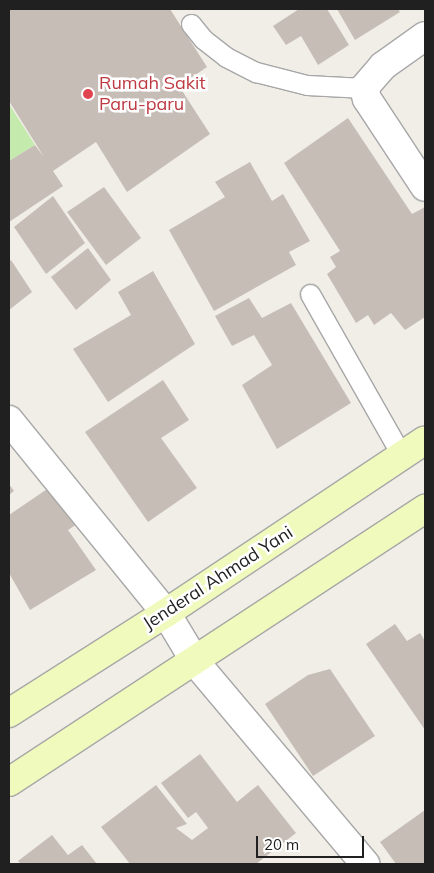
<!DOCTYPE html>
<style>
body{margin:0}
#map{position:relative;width:434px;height:873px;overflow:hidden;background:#f1eee7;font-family:Mulish,sans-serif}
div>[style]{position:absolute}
.grass>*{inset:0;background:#c4eaad}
.building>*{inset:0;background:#c6beb6}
.roads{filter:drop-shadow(1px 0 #a7a7a7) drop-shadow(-1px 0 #a7a7a7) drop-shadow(0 1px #a7a7a7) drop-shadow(0 -1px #a7a7a7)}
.lane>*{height:19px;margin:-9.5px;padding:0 9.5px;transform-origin:9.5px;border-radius:9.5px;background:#fff}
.street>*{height:28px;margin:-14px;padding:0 14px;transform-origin:14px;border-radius:14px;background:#fff}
.secondary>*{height:28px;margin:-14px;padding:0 14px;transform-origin:14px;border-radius:14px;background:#f0fabc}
.dots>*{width:14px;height:14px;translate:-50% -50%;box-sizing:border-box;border:2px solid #fff;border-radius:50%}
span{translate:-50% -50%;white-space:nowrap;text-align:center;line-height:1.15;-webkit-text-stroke:5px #fff;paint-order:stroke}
.health-label{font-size:18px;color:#be3a42}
.left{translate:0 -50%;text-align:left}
.street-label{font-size:18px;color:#202020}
.frame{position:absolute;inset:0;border:10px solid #202020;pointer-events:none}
.scale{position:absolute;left:256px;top:836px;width:108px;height:22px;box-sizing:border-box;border:2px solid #202020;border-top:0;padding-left:6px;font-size:15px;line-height:18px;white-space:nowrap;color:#202020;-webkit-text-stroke:4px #fff;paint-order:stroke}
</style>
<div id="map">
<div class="grass">
<i style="clip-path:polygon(9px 104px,35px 145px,9px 161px)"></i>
</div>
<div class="building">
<i style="clip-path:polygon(9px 9px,170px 9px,207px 67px,179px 86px,210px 134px,127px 192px,96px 142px,53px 171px,63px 186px,9px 222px,9px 161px,35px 145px,44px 157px,9px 101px)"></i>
<i style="clip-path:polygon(299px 9px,327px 9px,349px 45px,318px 65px,301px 36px,286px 45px,273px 26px)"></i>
<i style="clip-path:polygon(337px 9px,398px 9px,400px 12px,355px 40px)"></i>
<i style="clip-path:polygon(348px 118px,412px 214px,425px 207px,425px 317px,405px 330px,391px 313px,374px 325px,368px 315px,356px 323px,327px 274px,336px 267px,330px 257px,340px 251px,284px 163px)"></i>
<i style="clip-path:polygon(250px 162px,272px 201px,283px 194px,310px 241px,289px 252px,296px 265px,214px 311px,169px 230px,225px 197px,215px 182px)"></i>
<i style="clip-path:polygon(104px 187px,141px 238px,106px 265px,67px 212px)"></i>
<i style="clip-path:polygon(53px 196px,85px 243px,46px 274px,14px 227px)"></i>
<i style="clip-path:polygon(88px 248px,111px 280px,76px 310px,51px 277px)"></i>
<i style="clip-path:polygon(11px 260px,32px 292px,9px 310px,9px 262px)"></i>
<i style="clip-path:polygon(153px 271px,195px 344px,108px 402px,73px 349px,131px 315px,118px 292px)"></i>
<i style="clip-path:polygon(249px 298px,262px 318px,291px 303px,351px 403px,277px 449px,242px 385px,272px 365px,254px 335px,232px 346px,215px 316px)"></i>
<i style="clip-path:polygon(163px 380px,189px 420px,161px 438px,197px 488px,148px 522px,85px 432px)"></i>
<i style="clip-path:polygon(9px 484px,14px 491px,9px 495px)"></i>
<i style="clip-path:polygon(53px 485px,80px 522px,68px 530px,96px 570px,30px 610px,9px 573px,9px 515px)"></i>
<i style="clip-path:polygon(395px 624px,407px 641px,420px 633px,425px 641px,425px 730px,366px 644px)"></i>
<i style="clip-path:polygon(330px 669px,375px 736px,313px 776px,265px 704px,308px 675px)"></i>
<i style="clip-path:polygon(200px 754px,237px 802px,258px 785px,296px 833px,256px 864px,130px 864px,101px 827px,156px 785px,187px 824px,176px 828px,192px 840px,208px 828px,196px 812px,188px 818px,161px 783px)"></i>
<i style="clip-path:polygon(425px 810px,425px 864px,396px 864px,380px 842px)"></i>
<i style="clip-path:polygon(52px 835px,68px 855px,82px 845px,97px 864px,21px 864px,18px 861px)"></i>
</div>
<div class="roads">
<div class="lane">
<i style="left:191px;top:24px;width:19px;rotate:51deg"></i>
<i style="left:203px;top:39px;width:29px;rotate:38deg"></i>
<i style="left:226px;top:57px;width:34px;rotate:27deg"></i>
<i style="left:256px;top:72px;width:53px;rotate:14.3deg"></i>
<i style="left:307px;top:85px;width:57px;rotate:3deg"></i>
<i style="left:310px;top:294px;width:186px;rotate:60.4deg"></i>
</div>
<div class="street">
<i style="left:425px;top:36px;width:52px;rotate:144.5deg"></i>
<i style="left:383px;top:66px;width:29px;rotate:131deg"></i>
<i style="left:364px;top:88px;width:11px;rotate:75deg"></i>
<i style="left:367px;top:99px;width:105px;rotate:56.6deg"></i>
<i style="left:9px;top:420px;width:249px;rotate:50.9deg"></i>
<i style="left:166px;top:613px;width:58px;rotate:59deg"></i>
<i style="left:196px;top:663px;width:263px;rotate:49.9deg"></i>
</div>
<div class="secondary">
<i style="left:9px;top:713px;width:186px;rotate:-32.5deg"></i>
<i style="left:166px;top:613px;width:311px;rotate:-33.7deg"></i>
<i style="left:9px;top:782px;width:498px;rotate:-33.3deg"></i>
</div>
</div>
<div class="dots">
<i style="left:88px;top:94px;background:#e0444e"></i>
</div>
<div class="health-label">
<span class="left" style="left:99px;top:94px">Rumah Sakit<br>Paru-paru</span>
</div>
<div class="street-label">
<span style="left:218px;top:578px;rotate:-33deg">Jenderal Ahmad Yani</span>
</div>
<div class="frame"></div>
<div class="scale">20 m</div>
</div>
